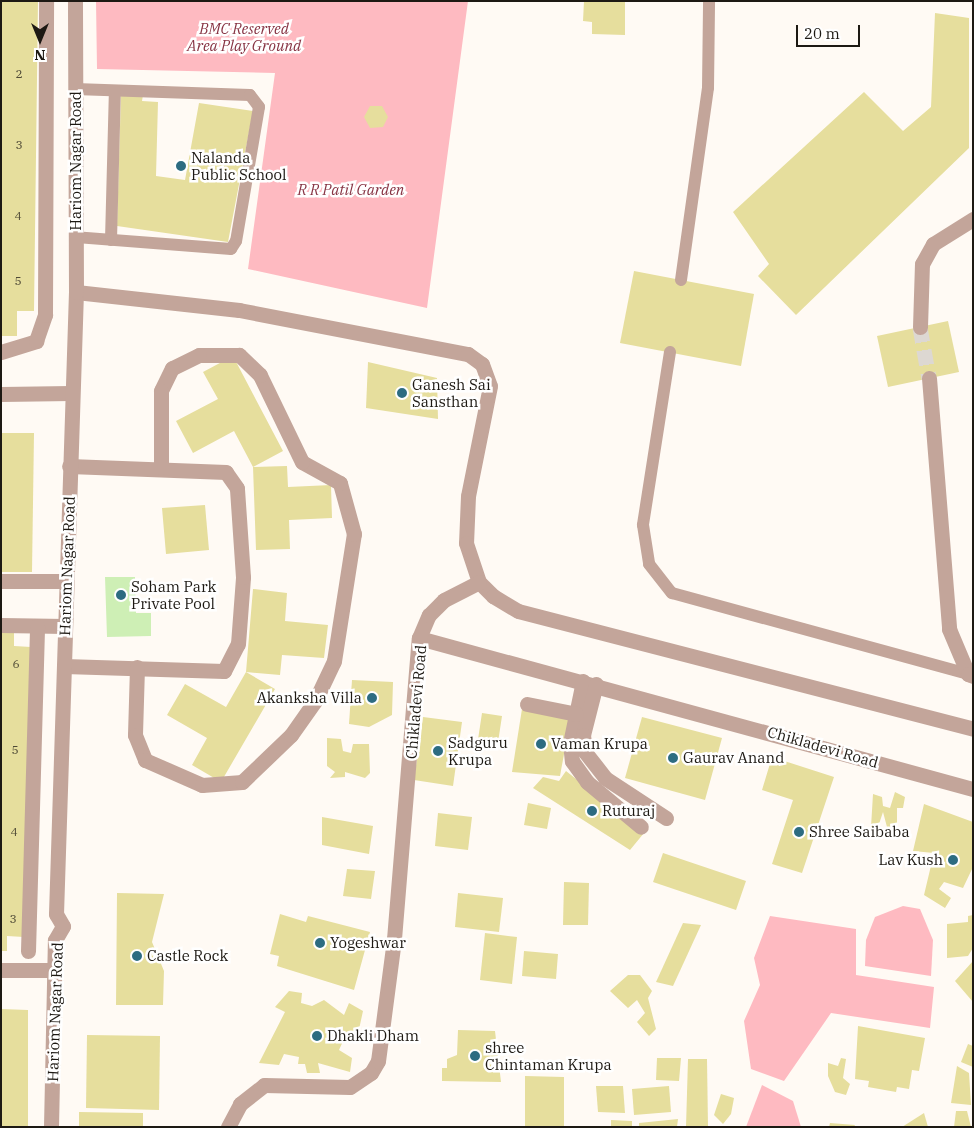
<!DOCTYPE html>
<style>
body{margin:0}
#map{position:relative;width:974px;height:1128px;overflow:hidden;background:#fffaf4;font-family:"IBM Plex Serif",serif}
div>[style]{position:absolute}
.green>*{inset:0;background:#febac1}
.water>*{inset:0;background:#ceefb5}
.building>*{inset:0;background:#e6de9d}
.tertiary-tunnel>*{height:15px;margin-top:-7.5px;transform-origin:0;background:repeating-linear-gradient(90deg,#ddd8d2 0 15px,transparent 0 23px)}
.service>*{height:12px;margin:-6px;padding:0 6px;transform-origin:6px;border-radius:6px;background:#c3a59a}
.minor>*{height:15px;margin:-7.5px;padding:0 7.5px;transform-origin:7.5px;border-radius:7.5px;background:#c3a59a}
.tertiary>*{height:15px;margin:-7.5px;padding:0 7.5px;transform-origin:7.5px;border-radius:7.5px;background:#c3a59a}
.dots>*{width:14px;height:14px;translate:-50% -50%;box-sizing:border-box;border:2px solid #fff;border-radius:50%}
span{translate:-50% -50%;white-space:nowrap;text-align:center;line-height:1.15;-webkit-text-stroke:5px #fff;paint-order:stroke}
.number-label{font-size:12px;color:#4f4a36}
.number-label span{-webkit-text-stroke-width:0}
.park-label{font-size:15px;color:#873343;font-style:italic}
.poi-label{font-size:15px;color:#1d1913}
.left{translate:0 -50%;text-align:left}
.right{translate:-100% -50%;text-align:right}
.street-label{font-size:15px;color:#1d1913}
.frame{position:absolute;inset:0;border:2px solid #1d1913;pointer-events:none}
.north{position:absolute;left:15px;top:15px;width:50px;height:50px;-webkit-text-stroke:4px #fff;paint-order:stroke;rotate:180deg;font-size:14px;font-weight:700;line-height:20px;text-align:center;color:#1d1913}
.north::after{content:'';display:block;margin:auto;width:18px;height:22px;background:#1d1913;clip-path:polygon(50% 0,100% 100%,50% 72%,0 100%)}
.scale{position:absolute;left:796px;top:25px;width:64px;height:22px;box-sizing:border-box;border:2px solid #1d1913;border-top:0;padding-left:6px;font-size:15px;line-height:18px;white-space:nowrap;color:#1d1913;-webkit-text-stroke:4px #fff;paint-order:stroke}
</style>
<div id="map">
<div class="green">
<i style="clip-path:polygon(96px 1px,468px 1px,427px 308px,248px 269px,275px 73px,97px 69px)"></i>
<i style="clip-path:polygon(903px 906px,920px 909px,933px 940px,931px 976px,865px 966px,866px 940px,875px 917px)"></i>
<i style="clip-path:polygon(770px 916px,856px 929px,856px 975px,934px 987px,930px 1028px,831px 1013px,784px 1081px,751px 1069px,744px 1021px,760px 985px,754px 958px)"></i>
<i style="clip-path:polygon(762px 1085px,793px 1101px,801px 1127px,746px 1127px)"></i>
</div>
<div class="water">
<i style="clip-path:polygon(105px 577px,135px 577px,136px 613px,151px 613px,151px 636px,107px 637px)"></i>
</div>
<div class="building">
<i style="clip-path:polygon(1px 1px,38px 1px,34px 311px,17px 311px,17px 336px,1px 336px)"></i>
<i style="clip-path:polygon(584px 1px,625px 1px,625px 35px,592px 34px,592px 22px,583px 21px)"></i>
<i style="clip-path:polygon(935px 13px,969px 18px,969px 148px,796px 315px,758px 276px,769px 264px,733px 212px,864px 92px,903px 131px,931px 107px)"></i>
<i style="clip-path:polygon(121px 94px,143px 95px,142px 101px,158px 102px,156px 176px,185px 180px,199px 103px,253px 111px,228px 242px,117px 226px)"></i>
<i style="clip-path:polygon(370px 106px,382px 106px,388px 117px,383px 127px,370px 128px,364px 117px)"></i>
<i style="clip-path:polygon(634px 271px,754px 294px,741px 366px,620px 343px)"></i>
<i style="clip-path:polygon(948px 321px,959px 372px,888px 387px,877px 336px)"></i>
<i style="clip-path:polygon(233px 356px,283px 451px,253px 467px,287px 466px,288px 487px,331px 485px,332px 518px,289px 520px,290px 549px,256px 550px,253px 467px,234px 431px,193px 453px,176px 421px,218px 399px,203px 372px)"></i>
<i style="clip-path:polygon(368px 362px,437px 378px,438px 419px,366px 408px)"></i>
<i style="clip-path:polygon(1px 433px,34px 433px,32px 572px,1px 572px)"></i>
<i style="clip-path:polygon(205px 505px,209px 550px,166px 554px,162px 508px)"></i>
<i style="clip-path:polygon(253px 589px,287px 593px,285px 621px,328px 625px,324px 658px,282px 655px,280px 675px,246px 672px)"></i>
<i style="clip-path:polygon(1px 630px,14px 631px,14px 646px,31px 647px,24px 937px,7px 936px,7px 951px,1px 951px)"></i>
<i style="clip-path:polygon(246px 672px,275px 689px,221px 782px,192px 765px,207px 738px,167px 715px,185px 684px,226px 707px)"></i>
<i style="clip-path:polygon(352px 680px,393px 682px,392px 715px,369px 727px,349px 724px)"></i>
<i style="clip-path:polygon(522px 709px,571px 716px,560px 776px,512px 772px)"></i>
<i style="clip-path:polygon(482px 713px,502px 716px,497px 749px,477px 746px)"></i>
<i style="clip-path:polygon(423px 717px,462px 722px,453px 786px,414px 780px)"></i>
<i style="clip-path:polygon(642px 717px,722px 738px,705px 800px,625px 778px)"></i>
<i style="clip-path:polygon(327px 738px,341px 739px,343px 751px,351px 753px,353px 744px,369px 744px,370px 773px,365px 778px,345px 772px,345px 777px,330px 778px,335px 772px,327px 766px)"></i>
<i style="clip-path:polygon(772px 757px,834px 777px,802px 873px,772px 864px,793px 800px,762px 790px)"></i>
<i style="clip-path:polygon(566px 771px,644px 833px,630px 850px,533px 788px,543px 777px,559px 781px)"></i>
<i style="clip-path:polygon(895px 792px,905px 797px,903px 808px,897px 808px,897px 829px,887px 827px,883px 812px,878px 827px,871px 827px,873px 794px,882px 797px,883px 806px,890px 808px)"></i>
<i style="clip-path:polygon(528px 803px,551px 808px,547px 829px,524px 825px)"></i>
<i style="clip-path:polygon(924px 804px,973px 822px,973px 867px,963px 888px,944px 882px,939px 889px,951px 898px,945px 908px,924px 895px,934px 853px,913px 851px)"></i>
<i style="clip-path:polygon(438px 813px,472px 817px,468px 850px,435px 846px)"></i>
<i style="clip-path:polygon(322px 817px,373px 826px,369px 854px,322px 845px)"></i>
<i style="clip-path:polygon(663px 853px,746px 881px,736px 910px,653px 882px)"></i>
<i style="clip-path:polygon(347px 869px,375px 871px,371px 899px,343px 896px)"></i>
<i style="clip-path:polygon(564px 882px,589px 883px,588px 925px,563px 925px)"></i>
<i style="clip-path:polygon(117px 893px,164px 894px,152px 942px,164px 971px,163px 1005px,116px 1005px)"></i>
<i style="clip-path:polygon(458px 893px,503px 898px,499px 932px,455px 927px)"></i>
<i style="clip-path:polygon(280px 914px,306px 922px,308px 916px,370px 932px,354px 990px,277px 966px,279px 956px,270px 954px)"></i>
<i style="clip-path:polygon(973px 915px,973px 948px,968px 956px,947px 958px,947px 924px,968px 922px,968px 916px)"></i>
<i style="clip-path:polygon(683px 923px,701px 925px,673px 986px,656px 982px)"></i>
<i style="clip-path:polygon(485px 933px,517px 937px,512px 984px,480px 980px)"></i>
<i style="clip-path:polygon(524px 951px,558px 954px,556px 979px,522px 976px)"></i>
<i style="clip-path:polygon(973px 961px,973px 1002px,955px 981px)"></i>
<i style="clip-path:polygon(628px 975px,640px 975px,652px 991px,648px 998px,656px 1029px,649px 1036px,637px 1022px,645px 1013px,637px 1000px,628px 1008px,610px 991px)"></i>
<i style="clip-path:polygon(289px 991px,302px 993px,301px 1003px,312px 1006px,324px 1000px,344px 1015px,349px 1003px,363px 1011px,356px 1043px,344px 1039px,339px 1050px,352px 1058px,350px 1072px,318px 1063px,320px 1073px,307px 1073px,305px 1064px,298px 1064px,299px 1057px,284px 1054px,279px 1065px,259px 1063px,285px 1012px,275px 1007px)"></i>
<i style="clip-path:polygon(1px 1009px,28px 1010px,28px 1127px,1px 1127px)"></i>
<i style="clip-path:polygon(858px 1026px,925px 1038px,919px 1071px,912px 1070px,909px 1089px,897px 1087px,896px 1092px,868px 1087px,869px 1081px,855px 1079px)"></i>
<i style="clip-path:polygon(458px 1030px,495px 1031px,501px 1082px,442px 1081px,442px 1068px,447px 1068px,447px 1059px,457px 1055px)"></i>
<i style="clip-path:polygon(87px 1035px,160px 1036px,159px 1110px,86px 1108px)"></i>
<i style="clip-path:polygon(968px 1044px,973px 1046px,973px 1067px,961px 1062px)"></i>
<i style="clip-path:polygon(657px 1058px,681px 1058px,679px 1081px,656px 1080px)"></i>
<i style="clip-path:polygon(841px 1058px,846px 1059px,843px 1078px,850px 1084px,846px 1095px,835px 1092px,828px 1076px,828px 1063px,838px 1066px)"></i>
<i style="clip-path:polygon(688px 1059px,707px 1059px,708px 1127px,686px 1127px)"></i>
<i style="clip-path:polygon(957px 1066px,969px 1073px,971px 1105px,951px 1103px)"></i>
<i style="clip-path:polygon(525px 1076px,564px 1077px,564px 1127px,525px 1127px)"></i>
<i style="clip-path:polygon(596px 1086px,623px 1086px,625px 1113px,598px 1112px)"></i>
<i style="clip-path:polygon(669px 1086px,671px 1112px,634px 1115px,632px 1089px)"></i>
<i style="clip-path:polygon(721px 1094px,734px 1098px,731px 1114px,723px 1124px,714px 1115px)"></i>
<i style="clip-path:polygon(956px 1111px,967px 1111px,971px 1127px,954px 1127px)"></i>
<i style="clip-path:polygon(79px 1112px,143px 1113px,143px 1127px,79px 1127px)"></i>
<i style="clip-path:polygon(924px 1113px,928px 1127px,902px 1127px)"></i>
<i style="clip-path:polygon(678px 1119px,677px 1127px,639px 1127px,639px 1123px)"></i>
<i style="clip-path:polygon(611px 1120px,632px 1121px,632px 1127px,611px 1127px)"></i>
<i style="clip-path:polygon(830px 1123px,855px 1125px,854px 1127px,829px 1127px)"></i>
</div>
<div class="tertiary-tunnel">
<i style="left:920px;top:327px;width:52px;rotate:80deg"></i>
</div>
<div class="service">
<i style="left:75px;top:89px;width:175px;rotate:2deg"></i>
<i style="left:250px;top:95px;width:15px;rotate:53deg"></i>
<i style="left:259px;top:107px;width:136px;rotate:99.7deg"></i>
<i style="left:236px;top:241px;width:9px;rotate:122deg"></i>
<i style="left:231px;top:249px;width:155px;rotate:-175.6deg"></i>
<i style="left:111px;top:240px;width:149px;rotate:-88.5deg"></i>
<i style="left:681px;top:280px;width:194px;rotate:-82deg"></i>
<i style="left:708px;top:88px;width:87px;rotate:-89.3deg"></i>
<i style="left:670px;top:352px;width:175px;rotate:98.9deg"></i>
<i style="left:643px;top:525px;width:39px;rotate:81deg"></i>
<i style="left:649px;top:564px;width:37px;rotate:52deg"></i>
<i style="left:672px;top:593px;width:307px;rotate:15.3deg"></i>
</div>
<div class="minor">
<i style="left:76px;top:292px;width:164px;rotate:6.3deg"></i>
<i style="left:239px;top:310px;width:233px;rotate:10.9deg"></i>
<i style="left:468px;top:354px;width:17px;rotate:36deg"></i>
<i style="left:482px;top:364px;width:23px;rotate:70deg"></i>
<i style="left:490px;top:386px;width:112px;rotate:101.3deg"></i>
<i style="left:468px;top:496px;width:47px;rotate:92.4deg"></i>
<i style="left:466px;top:543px;width:41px;rotate:71.6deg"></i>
<i style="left:479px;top:582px;width:20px;rotate:45deg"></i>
<i style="left:493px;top:596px;width:29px;rotate:31deg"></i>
<i style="left:518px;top:611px;width:470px;rotate:14.5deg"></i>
<i style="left:1px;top:352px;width:37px;rotate:-17deg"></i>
<i style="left:36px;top:341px;width:28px;rotate:-71deg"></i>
<i style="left:45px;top:315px;width:314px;rotate:-89.8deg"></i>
<i style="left:1px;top:394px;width:70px;rotate:-0.8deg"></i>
<i style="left:1px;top:581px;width:65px"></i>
<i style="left:1px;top:625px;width:64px;rotate:0.9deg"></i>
<i style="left:419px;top:638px;width:574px;rotate:15.25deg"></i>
<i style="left:64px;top:666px;width:160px;rotate:1.8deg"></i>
<i style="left:224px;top:671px;width:30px;rotate:-63deg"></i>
<i style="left:238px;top:644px;width:67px;rotate:-85.7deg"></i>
<i style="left:243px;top:577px;width:89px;rotate:-93.9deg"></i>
<i style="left:237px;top:488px;width:19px;rotate:-125deg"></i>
<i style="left:226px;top:472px;width:157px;rotate:-177.8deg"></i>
<i style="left:137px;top:667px;width:68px;rotate:91.7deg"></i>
<i style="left:135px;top:735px;width:27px;rotate:68deg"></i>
<i style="left:145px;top:760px;width:62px;rotate:23.7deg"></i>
<i style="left:202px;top:785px;width:40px;rotate:-4.3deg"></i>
<i style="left:242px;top:782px;width:68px;rotate:-43.8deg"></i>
<i style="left:291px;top:735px;width:42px;rotate:-54.8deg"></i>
<i style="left:315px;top:701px;width:44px;rotate:-64.6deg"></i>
<i style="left:334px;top:661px;width:129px;rotate:-81.1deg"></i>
<i style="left:354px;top:534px;width:53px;rotate:-105.4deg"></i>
<i style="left:340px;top:483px;width:43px;rotate:-151.1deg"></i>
<i style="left:302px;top:462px;width:97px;rotate:-115.8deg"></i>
<i style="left:260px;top:375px;width:29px;rotate:-136deg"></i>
<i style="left:239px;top:355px;width:40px;rotate:180deg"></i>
<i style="left:199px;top:355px;width:30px;rotate:154deg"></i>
<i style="left:172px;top:368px;width:25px;rotate:116deg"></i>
<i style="left:161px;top:391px;width:76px;rotate:90deg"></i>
<i style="left:583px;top:681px;width:63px;rotate:101.8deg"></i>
<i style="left:570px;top:743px;width:18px;rotate:84deg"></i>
<i style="left:572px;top:761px;width:26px;rotate:54deg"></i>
<i style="left:587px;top:782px;width:70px;rotate:39.8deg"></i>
<i style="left:596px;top:684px;width:53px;rotate:104.3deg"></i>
<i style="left:583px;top:735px;width:17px;rotate:83deg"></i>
<i style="left:585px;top:752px;width:33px;rotate:52deg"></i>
<i style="left:605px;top:778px;width:73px;rotate:33.3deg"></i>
<i style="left:527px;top:704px;width:50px;rotate:11.5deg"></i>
<i style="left:28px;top:951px;width:325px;rotate:-88.4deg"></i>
<i style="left:1px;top:970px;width:55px"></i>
<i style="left:51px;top:1127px;width:187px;rotate:-88.8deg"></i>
<i style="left:55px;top:940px;width:16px;rotate:-60deg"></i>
<i style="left:63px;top:926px;width:14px;rotate:-120deg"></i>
<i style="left:56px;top:914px;width:622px;rotate:-88.16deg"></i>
<i style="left:76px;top:292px;width:291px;rotate:-90.2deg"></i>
<i style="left:228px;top:1127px;width:26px;rotate:-62deg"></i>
<i style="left:240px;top:1104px;width:31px;rotate:-38deg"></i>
<i style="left:264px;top:1085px;width:86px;rotate:1.3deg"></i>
<i style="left:350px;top:1087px;width:25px;rotate:-34deg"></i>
<i style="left:371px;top:1073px;width:14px;rotate:-60deg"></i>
<i style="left:378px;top:1061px;width:123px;rotate:-82.5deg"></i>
<i style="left:394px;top:939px;width:302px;rotate:-85.3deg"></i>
<i style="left:419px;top:638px;width:25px;rotate:-67deg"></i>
<i style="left:429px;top:615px;width:21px;rotate:-45deg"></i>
<i style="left:444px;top:600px;width:39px;rotate:-27deg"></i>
</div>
<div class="tertiary">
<i style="left:920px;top:327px;width:63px;rotate:-88.2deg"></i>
<i style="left:922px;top:264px;width:23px;rotate:-61deg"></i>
<i style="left:933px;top:244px;width:47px;rotate:-32deg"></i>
<i style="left:929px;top:378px;width:252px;rotate:85.4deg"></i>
<i style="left:949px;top:629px;width:49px;rotate:67.1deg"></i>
<i style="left:968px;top:674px;width:5px;rotate:22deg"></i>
</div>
<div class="dots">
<i style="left:181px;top:166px;background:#2d6c81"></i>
<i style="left:402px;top:393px;background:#2d6c81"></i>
<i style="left:121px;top:595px;background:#2d6c81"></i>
<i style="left:372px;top:698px;background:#2d6c81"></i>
<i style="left:541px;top:744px;background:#2d6c81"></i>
<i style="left:438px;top:751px;background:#2d6c81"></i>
<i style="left:673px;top:758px;background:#2d6c81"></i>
<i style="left:592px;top:811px;background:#2d6c81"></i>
<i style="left:799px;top:832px;background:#2d6c81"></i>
<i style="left:953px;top:860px;background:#2d6c81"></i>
<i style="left:320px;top:943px;background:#2d6c81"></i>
<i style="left:137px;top:956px;background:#2d6c81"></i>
<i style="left:317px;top:1036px;background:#2d6c81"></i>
<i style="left:475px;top:1056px;background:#2d6c81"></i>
</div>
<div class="number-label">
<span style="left:19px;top:74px">2</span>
<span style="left:19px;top:145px">3</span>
<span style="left:18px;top:216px">4</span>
<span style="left:18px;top:281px">5</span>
<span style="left:16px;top:664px">6</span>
<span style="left:15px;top:750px">5</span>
<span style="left:14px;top:832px">4</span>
<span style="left:13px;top:919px">3</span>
</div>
<div class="park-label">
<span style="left:244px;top:37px">BMC Reserved<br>Area Play Ground</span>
<span style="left:351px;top:190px">R R Patil Garden</span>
</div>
<div class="poi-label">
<span class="left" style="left:191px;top:166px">Nalanda<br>Public School</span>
<span class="left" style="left:412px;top:393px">Ganesh Sai<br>Sansthan</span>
<span class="left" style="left:131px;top:595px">Soham Park<br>Private Pool</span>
<span class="right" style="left:362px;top:698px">Akanksha Villa</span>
<span class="left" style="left:448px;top:751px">Sadguru<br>Krupa</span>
<span class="left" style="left:551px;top:744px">Vaman Krupa</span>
<span class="left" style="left:683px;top:758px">Gaurav Anand</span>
<span class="left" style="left:602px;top:811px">Ruturaj</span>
<span class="left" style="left:809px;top:832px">Shree Saibaba</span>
<span class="right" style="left:943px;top:860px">Lav Kush</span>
<span class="left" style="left:330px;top:943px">Yogeshwar</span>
<span class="left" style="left:147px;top:956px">Castle Rock</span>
<span class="left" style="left:327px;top:1036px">Dhakli Dham</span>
<span class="left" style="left:485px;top:1056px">shree<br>Chintaman Krupa</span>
</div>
<div class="street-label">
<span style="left:76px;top:161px;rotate:-90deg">Hariom Nagar Road</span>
<span style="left:67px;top:566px;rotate:-88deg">Hariom Nagar Road</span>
<span style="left:416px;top:702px;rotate:-85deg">Chikladevi Road</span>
<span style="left:823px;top:747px;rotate:16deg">Chikladevi Road</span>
<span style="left:55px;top:1012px;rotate:-88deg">Hariom Nagar Road</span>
</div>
<div class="frame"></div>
<div class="north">N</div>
<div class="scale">20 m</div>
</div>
